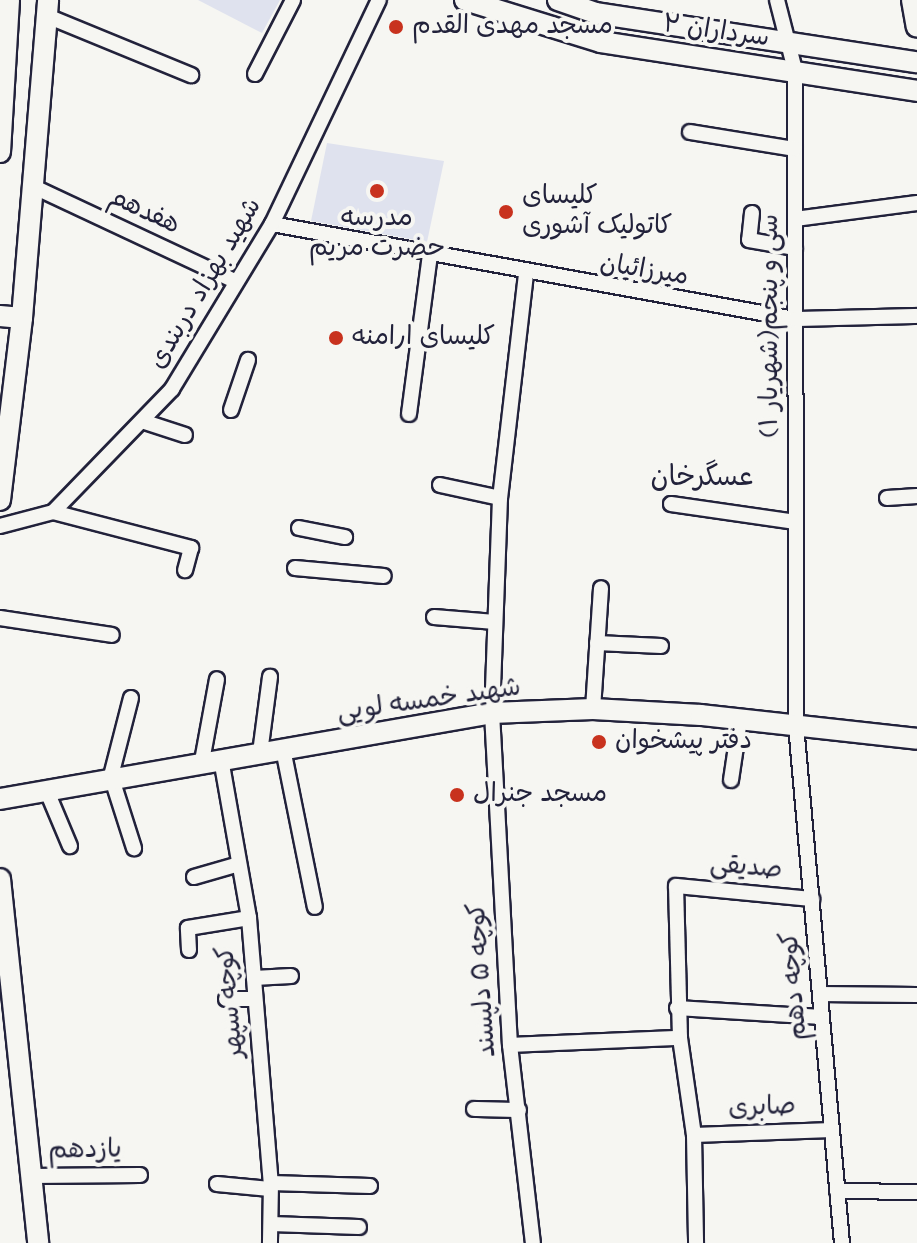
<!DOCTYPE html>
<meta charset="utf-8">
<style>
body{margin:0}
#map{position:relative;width:917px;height:1243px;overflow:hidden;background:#f6f6f2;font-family:Mynerve,"Playpen Sans Arabic",sans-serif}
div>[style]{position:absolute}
.built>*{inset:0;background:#dfe2ee}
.roads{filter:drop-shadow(2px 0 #22223b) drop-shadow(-2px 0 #22223b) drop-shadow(0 2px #22223b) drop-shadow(0 -2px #22223b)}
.street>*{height:14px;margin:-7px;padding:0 7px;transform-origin:7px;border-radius:7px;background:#f6f6f2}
.secondary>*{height:20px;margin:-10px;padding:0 10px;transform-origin:10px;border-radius:10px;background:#f6f6f2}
.dots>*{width:22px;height:22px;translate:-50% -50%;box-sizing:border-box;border:4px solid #f6f6f2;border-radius:50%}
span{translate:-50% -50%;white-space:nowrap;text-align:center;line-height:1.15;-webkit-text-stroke:8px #f6f6f2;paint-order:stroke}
.poi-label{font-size:26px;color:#22223b}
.left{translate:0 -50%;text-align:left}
.street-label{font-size:26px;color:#22223b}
.neighbourhood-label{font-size:28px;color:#22223b}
</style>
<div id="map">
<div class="built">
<i style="clip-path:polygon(198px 0,280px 0,262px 33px)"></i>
<i style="clip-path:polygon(327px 143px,444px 161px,427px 242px,311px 221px)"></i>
</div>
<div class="roads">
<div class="street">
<i style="left:777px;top:0;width:72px;rotate:75.6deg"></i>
<i style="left:795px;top:70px;width:655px;rotate:89.91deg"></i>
<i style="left:796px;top:725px;width:520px;rotate:84.93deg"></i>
<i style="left:47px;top:16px;width:156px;rotate:22.3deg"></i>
<i style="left:255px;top:74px;width:83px;rotate:-62.8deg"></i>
<i style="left:690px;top:132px;width:106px;rotate:9.2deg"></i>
<i style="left:32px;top:186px;width:224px;rotate:25.1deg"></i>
<i style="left:752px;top:213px;width:27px;rotate:96deg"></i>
<i style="left:749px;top:240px;width:47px;rotate:9.9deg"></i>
<i style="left:795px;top:219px;width:123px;rotate:-7.5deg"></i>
<i style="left:272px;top:224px;width:532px;rotate:10.3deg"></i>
<i style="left:795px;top:319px;width:122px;rotate:-1.4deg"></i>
<i style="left:526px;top:274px;width:226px;rotate:96.6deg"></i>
<i style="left:500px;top:498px;width:215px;rotate:92.1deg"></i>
<i style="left:492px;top:713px;width:332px;rotate:86.9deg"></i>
<i style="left:510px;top:1045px;width:199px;rotate:83.4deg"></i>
<i style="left:231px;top:410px;width:53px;rotate:-71.2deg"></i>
<i style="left:409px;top:414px;width:160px;rotate:-82.5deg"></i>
<i style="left:145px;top:422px;width:42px;rotate:18deg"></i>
<i style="left:440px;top:485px;width:61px;rotate:12.2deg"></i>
<i style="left:887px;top:498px;width:30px;rotate:-4deg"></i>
<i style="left:671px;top:504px;width:126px;rotate:8.2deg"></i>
<i style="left:53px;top:512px;width:143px;rotate:14.6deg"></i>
<i style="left:191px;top:548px;width:23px;rotate:105deg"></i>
<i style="left:0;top:526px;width:55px;rotate:-14.8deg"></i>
<i style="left:53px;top:512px;width:171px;rotate:-45.9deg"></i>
<i style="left:172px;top:389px;width:193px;rotate:-58.8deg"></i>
<i style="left:272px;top:224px;width:248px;rotate:-64.5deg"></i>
<i style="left:299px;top:528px;width:47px;rotate:11.1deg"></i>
<i style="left:295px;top:568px;width:89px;rotate:5.1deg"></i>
<i style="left:434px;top:617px;width:61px;rotate:4.7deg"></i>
<i style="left:0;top:618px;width:113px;rotate:8.6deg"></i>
<i style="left:597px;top:643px;width:64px;rotate:2.7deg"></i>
<i style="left:131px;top:698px;width:81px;rotate:104.4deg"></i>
<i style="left:111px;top:776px;width:76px;rotate:72.3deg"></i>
<i style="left:593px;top:709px;width:121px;rotate:-86.2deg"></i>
<i style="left:283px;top:749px;width:161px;rotate:78.6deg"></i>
<i style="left:260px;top:753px;width:77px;rotate:-82.5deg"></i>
<i style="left:221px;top:759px;width:161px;rotate:80deg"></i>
<i style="left:249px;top:918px;width:266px;rotate:85.3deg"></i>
<i style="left:271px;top:1183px;width:60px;rotate:91deg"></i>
<i style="left:202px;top:761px;width:83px;rotate:-79.6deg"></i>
<i style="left:731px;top:780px;width:61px;rotate:-81.5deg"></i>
<i style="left:46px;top:789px;width:62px;rotate:67.2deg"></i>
<i style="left:194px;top:877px;width:47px;rotate:-16.1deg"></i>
<i style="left:189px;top:950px;width:22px;rotate:-93deg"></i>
<i style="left:188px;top:928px;width:62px;rotate:-9.3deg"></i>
<i style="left:254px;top:978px;width:37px;rotate:-3deg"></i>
<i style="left:820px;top:994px;width:97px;rotate:0.6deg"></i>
<i style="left:226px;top:999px;width:29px"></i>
<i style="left:677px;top:1008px;width:145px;rotate:3.6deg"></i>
<i style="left:680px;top:1038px;width:152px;rotate:-91.5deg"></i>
<i style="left:676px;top:886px;width:137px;rotate:5.5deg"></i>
<i style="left:510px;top:1045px;width:170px;rotate:-2.4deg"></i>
<i style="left:680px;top:1038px;width:98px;rotate:81.8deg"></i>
<i style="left:694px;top:1135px;width:108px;rotate:88.9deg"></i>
<i style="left:474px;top:1109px;width:45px;rotate:1.3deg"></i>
<i style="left:694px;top:1135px;width:138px;rotate:-2.1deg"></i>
<i style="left:31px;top:1176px;width:109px;rotate:-0.5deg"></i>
<i style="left:271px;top:1183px;width:99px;rotate:1.7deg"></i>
<i style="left:217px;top:1184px;width:53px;rotate:5.4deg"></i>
<i style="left:837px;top:1191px;width:80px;rotate:0.7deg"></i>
<i style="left:271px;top:1224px;width:88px;rotate:2deg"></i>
</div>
<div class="secondary">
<i style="left:465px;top:0;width:142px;rotate:17.2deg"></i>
<i style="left:601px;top:42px;width:320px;rotate:8.8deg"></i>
<i style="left:558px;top:0;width:39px;rotate:19deg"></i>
<i style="left:595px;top:13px;width:326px;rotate:8.7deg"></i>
<i style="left:912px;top:0;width:27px;rotate:80deg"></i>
<i style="left:0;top:152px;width:152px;rotate:-86.6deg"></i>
<i style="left:0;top:316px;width:22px;rotate:5deg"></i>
<i style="left:0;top:500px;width:183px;rotate:-83.1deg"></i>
<i style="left:22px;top:318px;width:319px;rotate:-85.3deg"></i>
<i style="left:0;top:799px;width:499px;rotate:-9.9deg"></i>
<i style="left:492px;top:713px;width:101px;rotate:-2.3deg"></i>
<i style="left:593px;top:709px;width:108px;rotate:3.2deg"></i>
<i style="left:701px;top:715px;width:217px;rotate:6.3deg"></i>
<i style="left:0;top:879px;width:366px;rotate:84deg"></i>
</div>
</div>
<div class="dots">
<i style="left:396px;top:27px;background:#c8321e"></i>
<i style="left:377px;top:191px;background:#c8321e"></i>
<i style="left:506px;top:212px;background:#c8321e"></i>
<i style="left:336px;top:338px;background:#c8321e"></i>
<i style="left:599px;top:742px;background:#c8321e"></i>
<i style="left:457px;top:795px;background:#c8321e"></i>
</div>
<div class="poi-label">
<span class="left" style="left:412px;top:27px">مسجد مهدی القدم</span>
<span class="left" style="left:522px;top:212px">کلیسای<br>کاتولیک آشوری</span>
<span style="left:377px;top:234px">مدرسه<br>حضرت مریم</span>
<span class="left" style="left:352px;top:338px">کلیسای ارامنه</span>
<span class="left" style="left:615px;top:742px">دفتر پیشخوان</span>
<span class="left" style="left:473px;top:795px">مسجد جنرال</span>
</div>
<div class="street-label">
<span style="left:716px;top:32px;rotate:8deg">سرداران ۲</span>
<span style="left:144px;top:212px;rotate:25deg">هفدهم</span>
<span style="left:644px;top:271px;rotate:9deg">میرزائیان</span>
<span style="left:206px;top:284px;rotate:-59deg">شهید بهزاد دربندی</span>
<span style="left:771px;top:326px;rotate:-90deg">سی و پنجم(شهریار ۱)</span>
<span style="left:429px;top:701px;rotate:-8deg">شهید خمسه لویی</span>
<span style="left:746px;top:868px;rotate:5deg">صدیقی</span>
<span style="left:483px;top:980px;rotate:-94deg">کوچه ۵ دلپسند</span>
<span style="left:795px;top:986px;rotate:-95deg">کوچه دهم</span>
<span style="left:231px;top:1002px;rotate:-95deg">کوچه سپهر</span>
<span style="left:762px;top:1108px;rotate:-2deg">صابری</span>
<span style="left:85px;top:1151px;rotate:-1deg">یازدهم</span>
</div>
<div class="neighbourhood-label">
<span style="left:702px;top:478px">عسگرخان</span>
</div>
</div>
